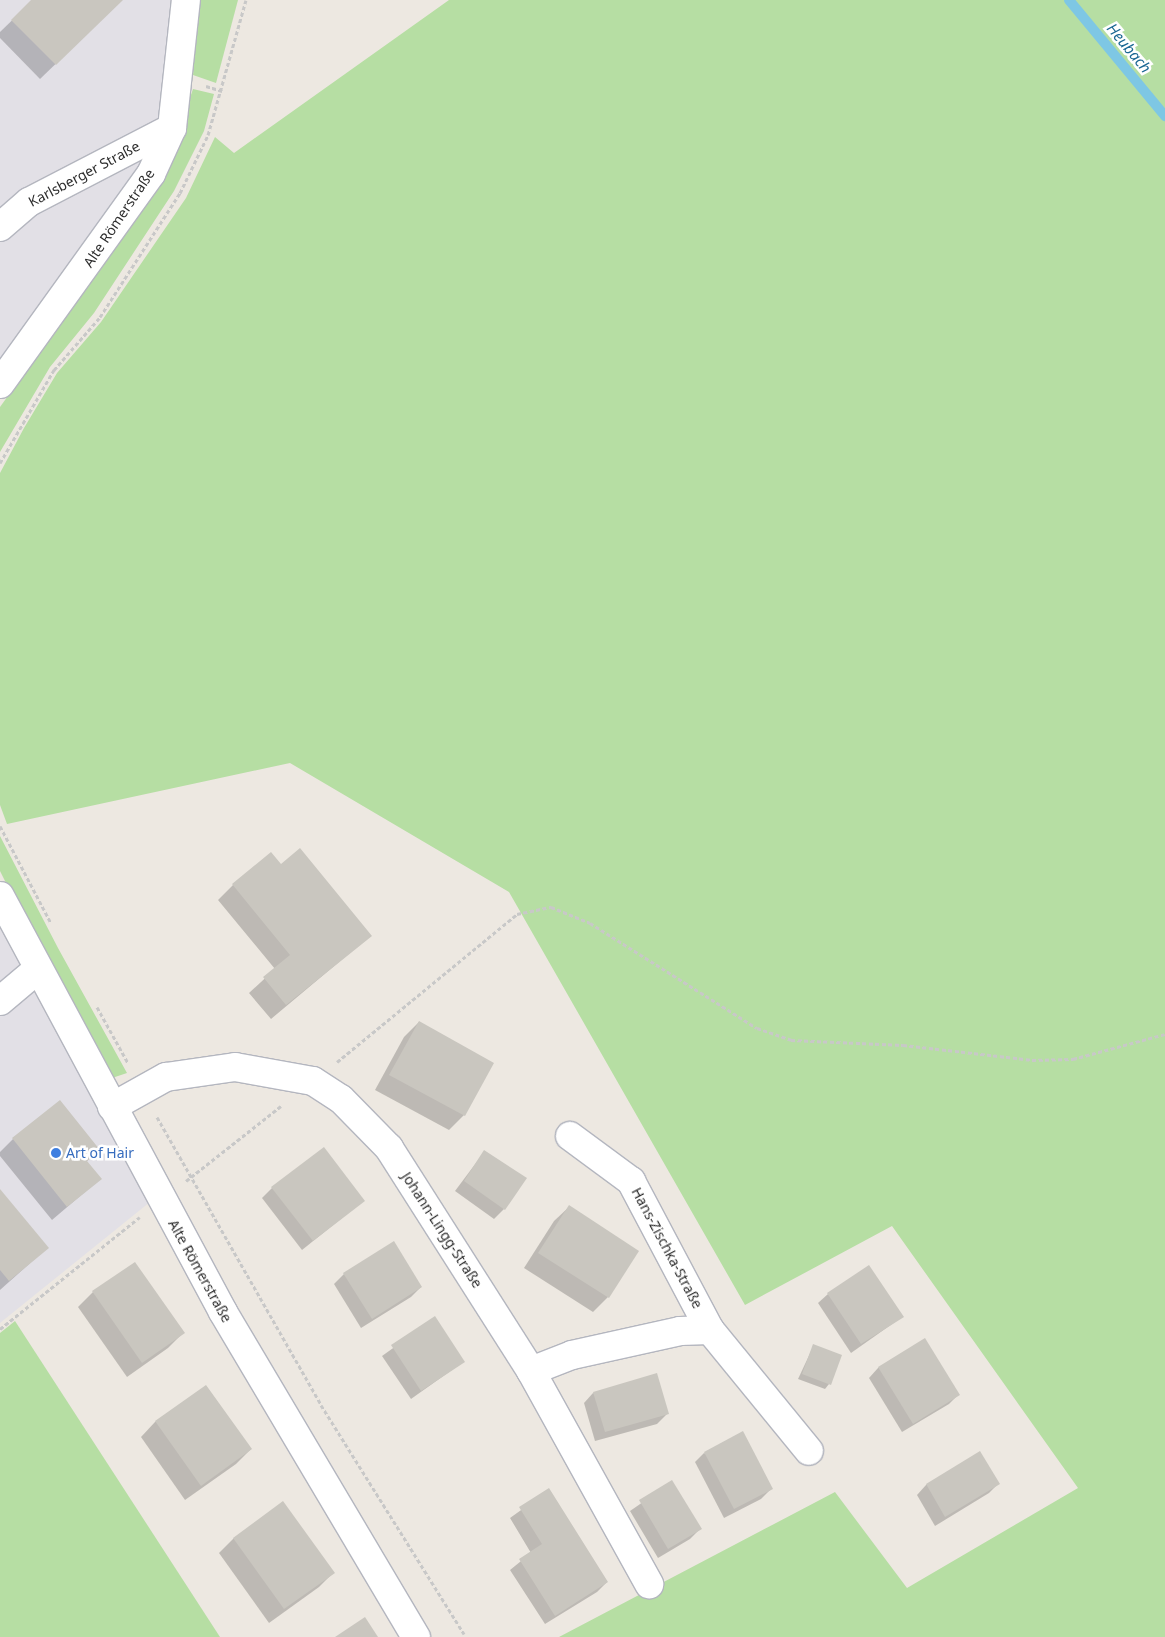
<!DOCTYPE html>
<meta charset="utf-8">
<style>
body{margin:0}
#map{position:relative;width:1165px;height:1637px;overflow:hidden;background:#ede8e1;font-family:"Noto Sans",sans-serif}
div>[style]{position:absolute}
.industrial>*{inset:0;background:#e2e0e6}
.green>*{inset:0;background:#b6dea3}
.shadow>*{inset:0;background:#0003}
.stream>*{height:10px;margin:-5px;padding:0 5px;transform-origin:5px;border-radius:5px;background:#7ec7e4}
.building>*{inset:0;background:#c9c6bf}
.path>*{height:3px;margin-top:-1.5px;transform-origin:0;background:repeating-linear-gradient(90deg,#c8c8c8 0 4px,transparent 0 6.5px)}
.roads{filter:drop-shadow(1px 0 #b4b6bf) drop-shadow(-1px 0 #b4b6bf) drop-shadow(0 1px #b4b6bf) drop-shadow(0 -1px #b4b6bf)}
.minor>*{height:28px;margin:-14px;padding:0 14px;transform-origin:14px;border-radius:14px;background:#fff}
.dots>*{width:14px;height:14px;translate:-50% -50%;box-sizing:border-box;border:2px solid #fff;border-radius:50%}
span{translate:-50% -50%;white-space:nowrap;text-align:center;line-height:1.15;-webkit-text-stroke:5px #fff;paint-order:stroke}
.street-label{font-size:14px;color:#2d2d2d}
.shop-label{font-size:14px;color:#366cbe}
.left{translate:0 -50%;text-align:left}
.water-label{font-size:15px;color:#1a6793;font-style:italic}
</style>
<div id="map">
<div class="industrial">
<i style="clip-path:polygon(0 0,174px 0,161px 124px,135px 182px,0 364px)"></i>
<i style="clip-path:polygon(0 921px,150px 1202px,0 1323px)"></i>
</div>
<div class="green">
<i style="clip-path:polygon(198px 0,238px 0,216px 83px,193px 75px)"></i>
<i style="clip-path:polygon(449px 0,1165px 0,1165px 1637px,559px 1637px,835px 1492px,907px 1588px,1078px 1488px,892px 1226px,745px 1305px,509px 892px,290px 763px,7px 824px,0 805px,0 473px,24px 428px,57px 373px,101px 322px,186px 198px,215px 137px,234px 153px)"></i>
<i style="clip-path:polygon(193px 89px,214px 94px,204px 131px,174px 191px,94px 313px,50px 367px,0 452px,0 407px,161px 183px)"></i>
<i style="clip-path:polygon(0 836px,58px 948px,127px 1073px,112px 1078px,13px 897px,0 871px)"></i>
<i style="clip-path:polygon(15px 1321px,220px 1637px,0 1637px,0 1333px)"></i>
</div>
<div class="shadow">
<i style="clip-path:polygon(33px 0,122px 0,40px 79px,0 38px,0 32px)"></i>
<i style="clip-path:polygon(280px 865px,370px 936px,271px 1019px,249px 993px,275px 969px,218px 900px,233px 885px)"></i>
<i style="clip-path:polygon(419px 1022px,492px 1063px,464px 1115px,449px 1130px,375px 1090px,404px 1037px)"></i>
<i style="clip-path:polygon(13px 1139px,98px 1150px,86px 1162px,100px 1179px,52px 1220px,0 1156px,0 1152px)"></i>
<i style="clip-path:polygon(485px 1151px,504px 1209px,494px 1219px,455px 1191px)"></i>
<i style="clip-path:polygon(272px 1188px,363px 1201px,302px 1250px,262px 1198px)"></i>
<i style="clip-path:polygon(0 1191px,47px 1248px,0 1290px)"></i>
<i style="clip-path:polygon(569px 1207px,637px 1251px,608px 1297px,593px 1312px,524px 1268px,554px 1221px)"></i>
<i style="clip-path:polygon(393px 1243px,421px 1287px,411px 1297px,361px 1328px,334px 1284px,344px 1274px)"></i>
<i style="clip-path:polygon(93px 1292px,183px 1333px,168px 1348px,127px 1377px,78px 1307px)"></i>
<i style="clip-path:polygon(828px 1294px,902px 1317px,851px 1353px,818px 1303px)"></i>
<i style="clip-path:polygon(435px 1318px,463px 1362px,411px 1399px,382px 1356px)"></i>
<i style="clip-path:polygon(925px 1340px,958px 1395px,949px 1404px,902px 1432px,869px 1378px,878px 1368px)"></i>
<i style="clip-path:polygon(814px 1345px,829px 1384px,825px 1389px,798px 1379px)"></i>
<i style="clip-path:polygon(206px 1386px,251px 1449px,236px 1464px,185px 1500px,141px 1437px,155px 1422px)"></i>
<i style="clip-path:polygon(593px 1393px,667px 1414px,657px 1424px,595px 1441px,584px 1403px)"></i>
<i style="clip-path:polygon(704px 1453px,771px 1489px,761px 1499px,724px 1518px,695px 1462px)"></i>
<i style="clip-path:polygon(979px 1453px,998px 1484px,989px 1493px,935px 1526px,917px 1495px,926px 1485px)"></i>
<i style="clip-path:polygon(672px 1482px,700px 1529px,690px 1539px,658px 1558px,630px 1511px)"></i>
<i style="clip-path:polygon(549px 1490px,607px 1582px,597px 1592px,545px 1624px,510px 1570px,531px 1553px,510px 1518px)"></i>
<i style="clip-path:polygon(234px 1538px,333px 1573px,319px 1587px,269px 1623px,219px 1553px)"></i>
</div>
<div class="stream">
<i style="left:1069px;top:0;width:151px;rotate:50.4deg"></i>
</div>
<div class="building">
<i style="clip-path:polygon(31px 0,123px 0,56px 65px,11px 20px)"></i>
<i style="clip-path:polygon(300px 848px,372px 936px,286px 1005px,263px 977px,290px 955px,232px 884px,271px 852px,281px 864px)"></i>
<i style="clip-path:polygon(419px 1021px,494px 1063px,465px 1116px,389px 1075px)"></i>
<i style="clip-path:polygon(60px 1100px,100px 1150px,87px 1161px,102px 1179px,67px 1207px,12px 1138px)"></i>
<i style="clip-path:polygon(324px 1147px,365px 1201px,313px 1241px,271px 1187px)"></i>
<i style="clip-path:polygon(484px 1150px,527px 1178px,505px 1210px,464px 1181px)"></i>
<i style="clip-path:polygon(0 1189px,49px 1248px,9px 1281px,0 1270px)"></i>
<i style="clip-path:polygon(569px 1205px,639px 1251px,609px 1298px,538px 1253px)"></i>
<i style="clip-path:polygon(394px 1241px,422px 1287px,372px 1319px,343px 1273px)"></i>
<i style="clip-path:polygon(135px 1262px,185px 1333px,142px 1363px,92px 1291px)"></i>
<i style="clip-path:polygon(869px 1265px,904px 1317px,861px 1344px,827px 1293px)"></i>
<i style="clip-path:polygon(435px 1316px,465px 1362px,421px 1391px,391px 1345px)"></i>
<i style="clip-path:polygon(925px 1338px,960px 1395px,913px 1424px,878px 1367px)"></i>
<i style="clip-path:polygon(813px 1344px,842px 1355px,831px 1385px,802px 1374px)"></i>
<i style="clip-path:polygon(657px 1373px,669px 1414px,605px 1432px,593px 1392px)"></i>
<i style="clip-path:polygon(206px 1385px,252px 1449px,201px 1486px,155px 1421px)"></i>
<i style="clip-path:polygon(743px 1431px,773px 1489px,734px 1509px,704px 1452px)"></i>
<i style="clip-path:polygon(980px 1451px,1000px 1484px,945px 1517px,926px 1484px)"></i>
<i style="clip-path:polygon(672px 1480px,702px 1529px,668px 1549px,639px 1500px)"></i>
<i style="clip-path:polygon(549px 1488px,608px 1582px,555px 1616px,519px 1559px,542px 1544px,519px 1507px)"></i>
<i style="clip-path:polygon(283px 1501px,335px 1573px,284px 1609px,233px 1538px)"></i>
<i style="clip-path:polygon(365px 1617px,378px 1637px,335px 1637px)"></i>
</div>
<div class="path">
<i style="left:206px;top:86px;width:17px;rotate:17deg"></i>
<i style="left:0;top:463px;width:108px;rotate:-59.9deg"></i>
<i style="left:54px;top:370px;width:70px;rotate:-49deg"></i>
<i style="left:100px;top:317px;width:148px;rotate:-57.2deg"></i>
<i style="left:180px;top:193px;width:64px;rotate:-64.2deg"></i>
<i style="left:208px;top:135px;width:140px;rotate:-74.3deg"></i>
<i style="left:0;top:826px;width:110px;rotate:62.3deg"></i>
<i style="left:97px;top:1007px;width:64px;rotate:61deg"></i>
<i style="left:337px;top:1062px;width:233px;rotate:-39.4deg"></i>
<i style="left:517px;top:914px;width:35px;rotate:-12deg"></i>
<i style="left:551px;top:907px;width:42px;rotate:22.3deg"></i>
<i style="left:590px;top:923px;width:197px;rotate:32.2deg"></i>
<i style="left:757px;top:1028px;width:36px;rotate:19deg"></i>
<i style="left:791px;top:1040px;width:112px;rotate:2.6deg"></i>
<i style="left:903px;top:1045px;width:130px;rotate:6.6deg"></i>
<i style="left:1032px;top:1060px;width:41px;rotate:-1.4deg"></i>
<i style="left:1073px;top:1059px;width:95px;rotate:-15.2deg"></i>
<i style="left:157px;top:1117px;width:331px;rotate:60.3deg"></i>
<i style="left:321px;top:1405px;width:270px;rotate:58deg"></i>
<i style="left:186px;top:1181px;width:121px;rotate:-38.3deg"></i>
<i style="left:0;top:1329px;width:179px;rotate:-38.7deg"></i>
</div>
<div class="roads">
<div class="minor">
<i style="left:0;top:227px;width:38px;rotate:-41deg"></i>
<i style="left:29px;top:202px;width:161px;rotate:-27.4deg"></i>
<i style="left:0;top:384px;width:259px;rotate:-54.3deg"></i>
<i style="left:151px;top:174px;width:51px;rotate:-65.5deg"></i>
<i style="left:172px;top:128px;width:129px;rotate:-83.8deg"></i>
<i style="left:0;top:896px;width:472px;rotate:61.8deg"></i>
<i style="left:223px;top:1312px;width:378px;rotate:59.3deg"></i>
<i style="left:0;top:1001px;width:50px;rotate:-40.1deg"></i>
<i style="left:112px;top:1107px;width:62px;rotate:-29.1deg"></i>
<i style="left:166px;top:1077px;width:70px;rotate:-8.2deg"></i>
<i style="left:235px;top:1067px;width:79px;rotate:10.2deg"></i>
<i style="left:313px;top:1081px;width:33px;rotate:33deg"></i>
<i style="left:341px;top:1099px;width:69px;rotate:45.6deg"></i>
<i style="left:389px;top:1148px;width:264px;rotate:57.5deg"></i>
<i style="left:531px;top:1371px;width:244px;rotate:61deg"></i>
<i style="left:570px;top:1136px;width:76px;rotate:36.4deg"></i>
<i style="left:631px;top:1181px;width:169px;rotate:62.1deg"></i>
<i style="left:531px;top:1371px;width:44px;rotate:-21.3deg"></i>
<i style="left:572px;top:1355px;width:111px;rotate:-12.5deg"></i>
<i style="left:680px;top:1331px;width:30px;rotate:-2deg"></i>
<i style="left:710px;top:1330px;width:156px;rotate:50.7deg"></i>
</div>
</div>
<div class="dots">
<i style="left:56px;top:1153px;background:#3f7fe0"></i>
</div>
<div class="street-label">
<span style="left:84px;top:174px;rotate:-28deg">Karlsberger Straße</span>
<span style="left:119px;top:218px;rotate:-56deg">Alte Römerstraße</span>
<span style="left:442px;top:1230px;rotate:57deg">Johann-Lingg-Straße</span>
<span style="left:667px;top:1248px;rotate:62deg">Hans-Zischka-Straße</span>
<span style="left:200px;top:1271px;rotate:61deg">Alte Römerstraße</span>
</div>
<div class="shop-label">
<span class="left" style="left:66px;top:1153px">Art of Hair</span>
</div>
<div class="water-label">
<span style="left:1129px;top:48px;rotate:50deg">Heubach</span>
</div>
</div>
